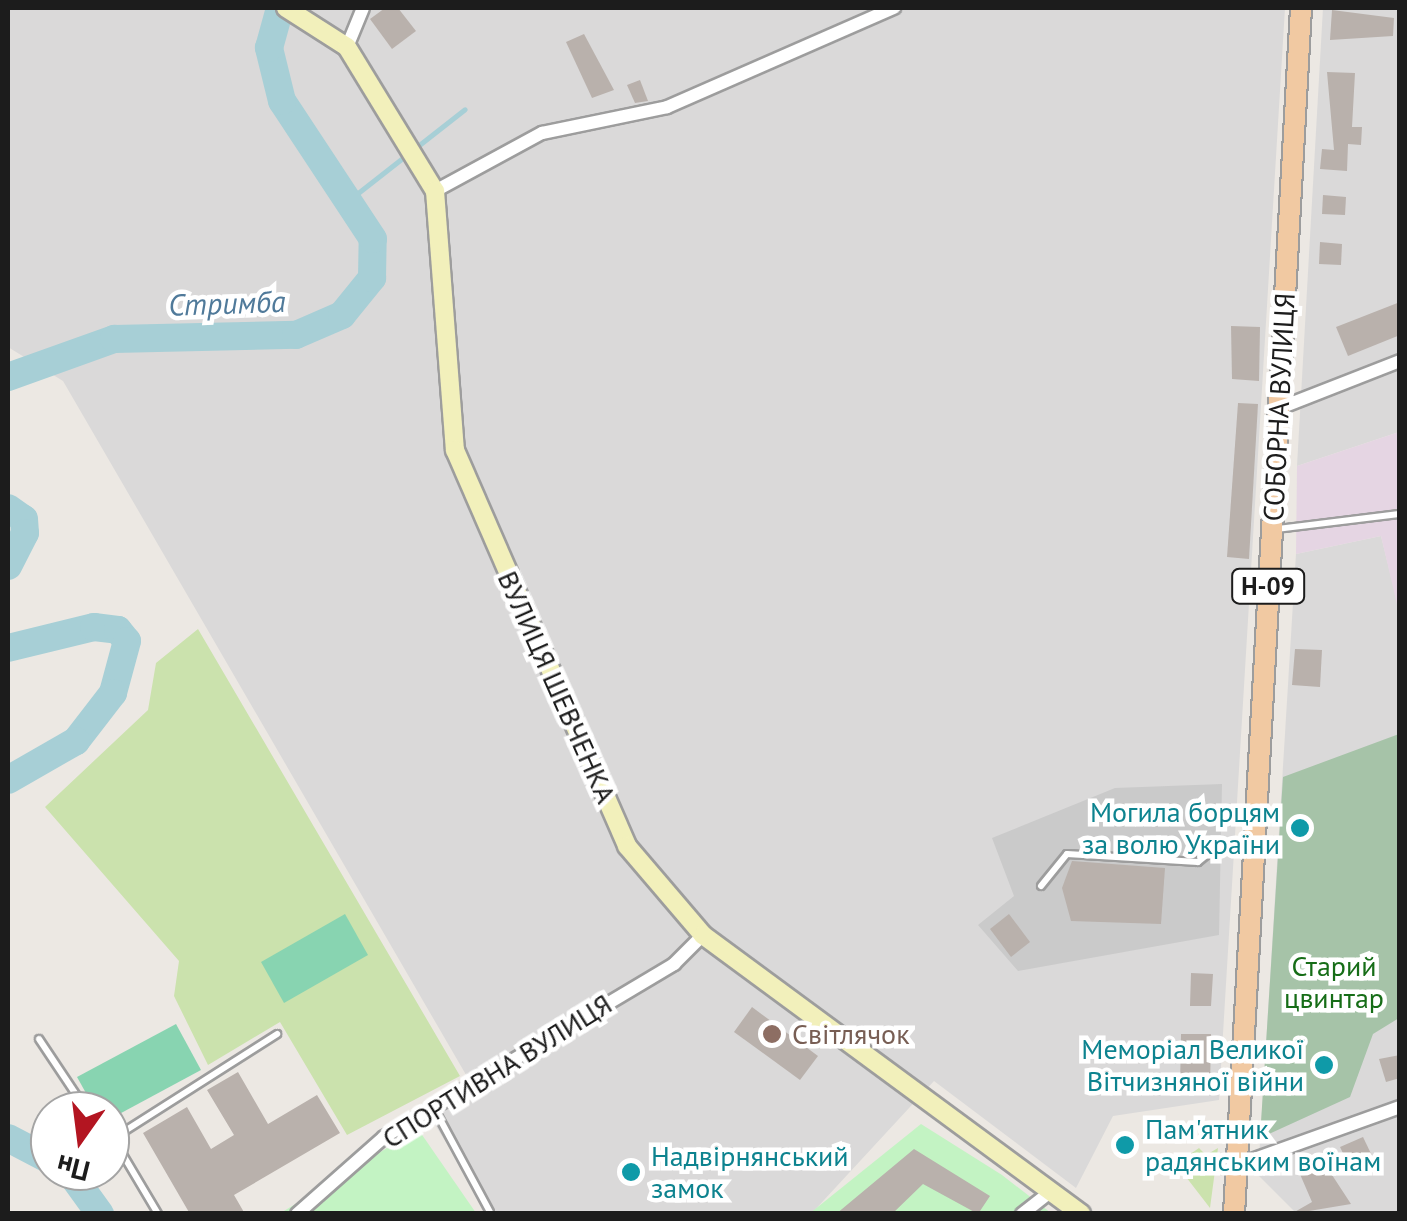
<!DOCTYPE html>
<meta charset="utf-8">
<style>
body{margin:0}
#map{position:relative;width:1407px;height:1221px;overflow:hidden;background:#ece8e3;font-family:"PT Sans",sans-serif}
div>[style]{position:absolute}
.residential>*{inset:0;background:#dad9d9}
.industrial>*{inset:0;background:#e5d5e3}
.religious>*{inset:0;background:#cacaca}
.grass>*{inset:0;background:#cbe2ad}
.cemetery>*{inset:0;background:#a6c3a8}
.park>*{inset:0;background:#c3f3c3}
.pitch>*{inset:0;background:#88d4b1}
.parking>*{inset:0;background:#dcdcdc}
.stream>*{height:5px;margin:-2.5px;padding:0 2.5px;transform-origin:2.5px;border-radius:2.5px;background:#a7cfd6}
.river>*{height:28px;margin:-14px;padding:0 14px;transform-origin:14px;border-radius:14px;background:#a7cfd6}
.building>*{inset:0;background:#b9b1ac}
.roads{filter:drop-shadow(2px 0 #9d9d9d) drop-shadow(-2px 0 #9d9d9d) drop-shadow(0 2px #9d9d9d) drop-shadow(0 -2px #9d9d9d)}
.lane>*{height:6px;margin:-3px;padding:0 3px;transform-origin:3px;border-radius:3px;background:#fff}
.street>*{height:12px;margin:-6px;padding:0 6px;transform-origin:6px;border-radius:6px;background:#fff}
.secondary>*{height:18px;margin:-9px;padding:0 9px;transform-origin:9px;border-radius:9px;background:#f2f0bb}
.primary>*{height:20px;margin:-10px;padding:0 10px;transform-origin:10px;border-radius:10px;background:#f1c9a2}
.dots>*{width:28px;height:28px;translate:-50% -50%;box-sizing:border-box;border:5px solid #fff;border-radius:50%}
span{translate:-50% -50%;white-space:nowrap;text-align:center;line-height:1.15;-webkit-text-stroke:9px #fff;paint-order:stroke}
.shield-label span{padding:2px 8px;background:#fff;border:2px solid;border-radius:8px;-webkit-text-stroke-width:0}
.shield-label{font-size:25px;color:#1c1c1c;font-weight:700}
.street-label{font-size:28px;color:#1c1c1c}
.culture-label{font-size:28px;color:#0d838f}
.right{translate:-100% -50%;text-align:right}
.left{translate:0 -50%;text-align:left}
.park-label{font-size:28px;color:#166d17}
.education-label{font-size:28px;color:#785e54}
.water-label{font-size:30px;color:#507a9a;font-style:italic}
.frame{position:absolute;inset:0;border:10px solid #1c1c1c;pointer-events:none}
.north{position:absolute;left:30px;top:1091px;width:100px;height:100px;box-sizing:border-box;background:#fff;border:2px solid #a4a4a4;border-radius:50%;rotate:194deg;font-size:28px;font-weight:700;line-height:40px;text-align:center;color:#1c1c1c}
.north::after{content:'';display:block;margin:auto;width:35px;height:45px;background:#b31521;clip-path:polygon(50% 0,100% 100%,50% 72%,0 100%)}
</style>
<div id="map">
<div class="residential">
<i style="clip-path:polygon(8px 8px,1285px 8px,1219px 1100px,1113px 1116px,1076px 1188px,934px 1081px,812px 1213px,489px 1213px,431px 1118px,476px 1092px,63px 381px,8px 347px)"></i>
<i style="clip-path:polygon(1323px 8px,1399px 8px,1399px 432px,1297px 466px)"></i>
<i style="clip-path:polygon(1381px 536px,1400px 613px,1399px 1213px,1296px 1213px,1258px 1175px,1296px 554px)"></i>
</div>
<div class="industrial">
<i style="clip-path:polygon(1399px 432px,1399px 613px,1381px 536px,1296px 554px,1297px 466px)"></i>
</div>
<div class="religious">
<i style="clip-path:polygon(1222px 784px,1219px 935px,1018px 971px,978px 925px,1014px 896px,992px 838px,1115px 788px)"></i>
</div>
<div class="grass">
<i style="clip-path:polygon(198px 629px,460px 1076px,347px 1135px,280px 1022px,208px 1065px,174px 996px,179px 961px,45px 807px,148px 710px,156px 663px)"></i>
<i style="clip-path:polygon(1199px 1148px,1206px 1155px,1218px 1148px,1210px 1208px,1176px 1164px)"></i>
</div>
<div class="cemetery">
<i style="clip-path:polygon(1399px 734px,1399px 1018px,1373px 1034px,1350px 1097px,1260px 1138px,1283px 777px)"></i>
</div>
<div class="park">
<i style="clip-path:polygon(921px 1124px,1002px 1175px,1051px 1213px,809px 1214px)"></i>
<i style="clip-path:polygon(418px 1129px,476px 1213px,279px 1214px)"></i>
</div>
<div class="pitch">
<i style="clip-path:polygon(345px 914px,368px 955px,284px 1003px,261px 962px)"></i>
<i style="clip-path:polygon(176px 1024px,201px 1070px,110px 1119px,96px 1111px,77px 1077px)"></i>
</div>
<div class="parking">
<i style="clip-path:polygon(1258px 910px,1263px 910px,1250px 1146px,1245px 1145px)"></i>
</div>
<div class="stream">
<i style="left:349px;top:200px;width:147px;rotate:-38.1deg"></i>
</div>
<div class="river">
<i style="left:8px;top:377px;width:113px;rotate:-19.7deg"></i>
<i style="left:114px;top:339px;width:182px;rotate:-1.3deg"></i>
<i style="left:296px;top:335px;width:50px;rotate:-23.5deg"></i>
<i style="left:342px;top:315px;width:48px;rotate:-51deg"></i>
<i style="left:372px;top:278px;width:39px;rotate:-89deg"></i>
<i style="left:373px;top:239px;width:165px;rotate:-123.4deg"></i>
<i style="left:282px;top:101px;width:55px;rotate:-103.8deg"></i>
<i style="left:269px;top:48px;width:41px;rotate:-74.6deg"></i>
<i style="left:8px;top:508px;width:19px;rotate:35deg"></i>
<i style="left:24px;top:519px;width:14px;rotate:86deg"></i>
<i style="left:25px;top:533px;width:37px;rotate:117deg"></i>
<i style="left:8px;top:648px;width:89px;rotate:-13.7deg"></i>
<i style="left:94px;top:627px;width:24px;rotate:7deg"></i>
<i style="left:118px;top:630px;width:14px;rotate:51deg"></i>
<i style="left:127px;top:641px;width:54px;rotate:105.1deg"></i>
<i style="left:113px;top:693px;width:61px;rotate:127.6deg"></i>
<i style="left:76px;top:741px;width:78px;rotate:150.2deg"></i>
<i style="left:8px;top:1138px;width:47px;rotate:27.6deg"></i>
<i style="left:69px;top:1171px;width:53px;rotate:54.2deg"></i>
</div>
<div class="building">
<i style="clip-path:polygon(385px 8px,398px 8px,416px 31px,392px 49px,370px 19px)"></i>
<i style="clip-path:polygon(1332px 10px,1394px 18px,1393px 36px,1330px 40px)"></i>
<i style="clip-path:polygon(584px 34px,614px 90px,592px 98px,566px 42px)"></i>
<i style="clip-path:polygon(1327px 72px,1355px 73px,1352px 127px,1362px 127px,1361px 145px,1348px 144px,1347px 171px,1320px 169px,1322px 149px,1334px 150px)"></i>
<i style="clip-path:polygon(640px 80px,648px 101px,635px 103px,627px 85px)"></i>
<i style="clip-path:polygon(1323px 195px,1346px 197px,1345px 215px,1322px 214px)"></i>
<i style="clip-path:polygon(1320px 242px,1342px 244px,1341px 265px,1319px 264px)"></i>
<i style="clip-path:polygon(1400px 302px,1400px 335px,1348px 356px,1336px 327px)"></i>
<i style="clip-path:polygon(1231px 326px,1260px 327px,1259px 381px,1232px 379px)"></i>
<i style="clip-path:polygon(1238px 403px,1258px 404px,1249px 559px,1227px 557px)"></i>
<i style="clip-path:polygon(1295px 649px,1322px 650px,1320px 687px,1292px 685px)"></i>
<i style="clip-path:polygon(1072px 861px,1165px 868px,1161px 924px,1071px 921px,1062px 888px)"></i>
<i style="clip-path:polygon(1009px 914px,1030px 942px,1011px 957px,990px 929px)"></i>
<i style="clip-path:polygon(1191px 973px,1213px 974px,1211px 1006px,1190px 1006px)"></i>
<i style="clip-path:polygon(752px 1007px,818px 1056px,800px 1080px,734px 1032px)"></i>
<i style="clip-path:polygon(1181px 1034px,1211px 1034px,1210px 1088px,1180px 1087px)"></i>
<i style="clip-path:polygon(1400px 1055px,1400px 1078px,1386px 1082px,1379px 1059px)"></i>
<i style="clip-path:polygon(238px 1072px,268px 1124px,317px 1095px,340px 1133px,234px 1195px,245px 1214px,190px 1214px,143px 1133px,187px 1107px,211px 1149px,234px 1135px,207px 1090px)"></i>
<i style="clip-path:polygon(1363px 1137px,1375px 1162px,1352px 1172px,1340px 1147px)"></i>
<i style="clip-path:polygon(914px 1149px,990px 1196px,978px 1214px,923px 1184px,892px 1214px,836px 1214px)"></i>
<i style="clip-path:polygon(1319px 1155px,1351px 1204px,1291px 1214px,1312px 1202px,1296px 1165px)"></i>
</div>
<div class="roads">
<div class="lane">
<i style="left:1277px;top:529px;width:124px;rotate:-7deg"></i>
<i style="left:1041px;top:886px;width:41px;rotate:-50.9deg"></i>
<i style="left:1067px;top:854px;width:131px;rotate:3.5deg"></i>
<i style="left:1198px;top:862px;width:21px;rotate:-39deg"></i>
<i style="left:1214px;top:849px;width:37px;rotate:-2deg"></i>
<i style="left:39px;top:1039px;width:87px;rotate:56.3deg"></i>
<i style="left:434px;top:1108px;width:118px;rotate:61.7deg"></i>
<i style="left:110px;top:1133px;width:94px;rotate:59.3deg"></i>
<i style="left:117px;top:1136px;width:190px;rotate:-32.5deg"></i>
</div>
<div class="street">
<i style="left:347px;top:47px;width:42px;rotate:-67.7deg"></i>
<i style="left:435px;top:191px;width:122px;rotate:-28.5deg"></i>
<i style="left:542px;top:133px;width:128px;rotate:-11.7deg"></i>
<i style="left:667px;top:107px;width:248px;rotate:-23.6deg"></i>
<i style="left:1280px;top:408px;width:129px;rotate:-21.4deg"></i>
<i style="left:1238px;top:1165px;width:172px;rotate:-19.7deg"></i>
<i style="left:297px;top:1214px;width:116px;rotate:-41.5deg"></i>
<i style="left:384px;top:1137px;width:338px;rotate:-30.8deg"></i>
<i style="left:674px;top:964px;width:41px;rotate:-45deg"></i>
<i style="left:1022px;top:1214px;width:36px;rotate:-38deg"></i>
</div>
<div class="secondary">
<i style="left:286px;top:8px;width:72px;rotate:32.6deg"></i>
<i style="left:347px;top:47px;width:169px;rotate:58.6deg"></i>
<i style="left:435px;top:191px;width:260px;rotate:85.6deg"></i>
<i style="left:455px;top:450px;width:432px;rotate:66.5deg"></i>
<i style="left:627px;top:846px;width:117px;rotate:49.5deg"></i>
<i style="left:703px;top:935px;width:470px;rotate:36.4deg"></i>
</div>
<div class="primary">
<i style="left:1234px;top:1214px;width:1208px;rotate:-86.82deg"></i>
</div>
</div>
<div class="dots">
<i style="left:1300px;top:828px;background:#0f9aa8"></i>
<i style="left:772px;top:1034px;background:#8d6e63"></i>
<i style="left:1324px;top:1065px;background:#0f9aa8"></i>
<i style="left:1125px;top:1145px;background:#0f9aa8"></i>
<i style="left:631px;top:1172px;background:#0f9aa8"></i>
</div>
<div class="shield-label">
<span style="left:1268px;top:586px">Н-09</span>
</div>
<div class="street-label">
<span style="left:1279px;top:407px;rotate:-87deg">СОБОРНА ВУЛИЦЯ</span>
<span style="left:557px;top:687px;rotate:66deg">ВУЛИЦЯ ШЕВЧЕНКА</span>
<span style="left:497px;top:1071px;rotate:-32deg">СПОРТИВНА ВУЛИЦЯ</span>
</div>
<div class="culture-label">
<span class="right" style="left:1280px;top:828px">Могила борцям<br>за волю України</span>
<span class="right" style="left:1304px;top:1065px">Меморіал Великої<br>Вітчизняної війни</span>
<span class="left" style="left:1145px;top:1145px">Пам'ятник<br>радянським воїнам</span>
<span class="left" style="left:651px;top:1172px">Надвірнянський<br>замок</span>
</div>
<div class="park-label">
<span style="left:1334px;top:982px">Старий<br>цвинтар</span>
</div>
<div class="education-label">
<span class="left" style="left:792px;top:1034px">Світлячок</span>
</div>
<div class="water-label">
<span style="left:227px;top:303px;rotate:-2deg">Стримба</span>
</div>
<div class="frame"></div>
<div class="north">Пн</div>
</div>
